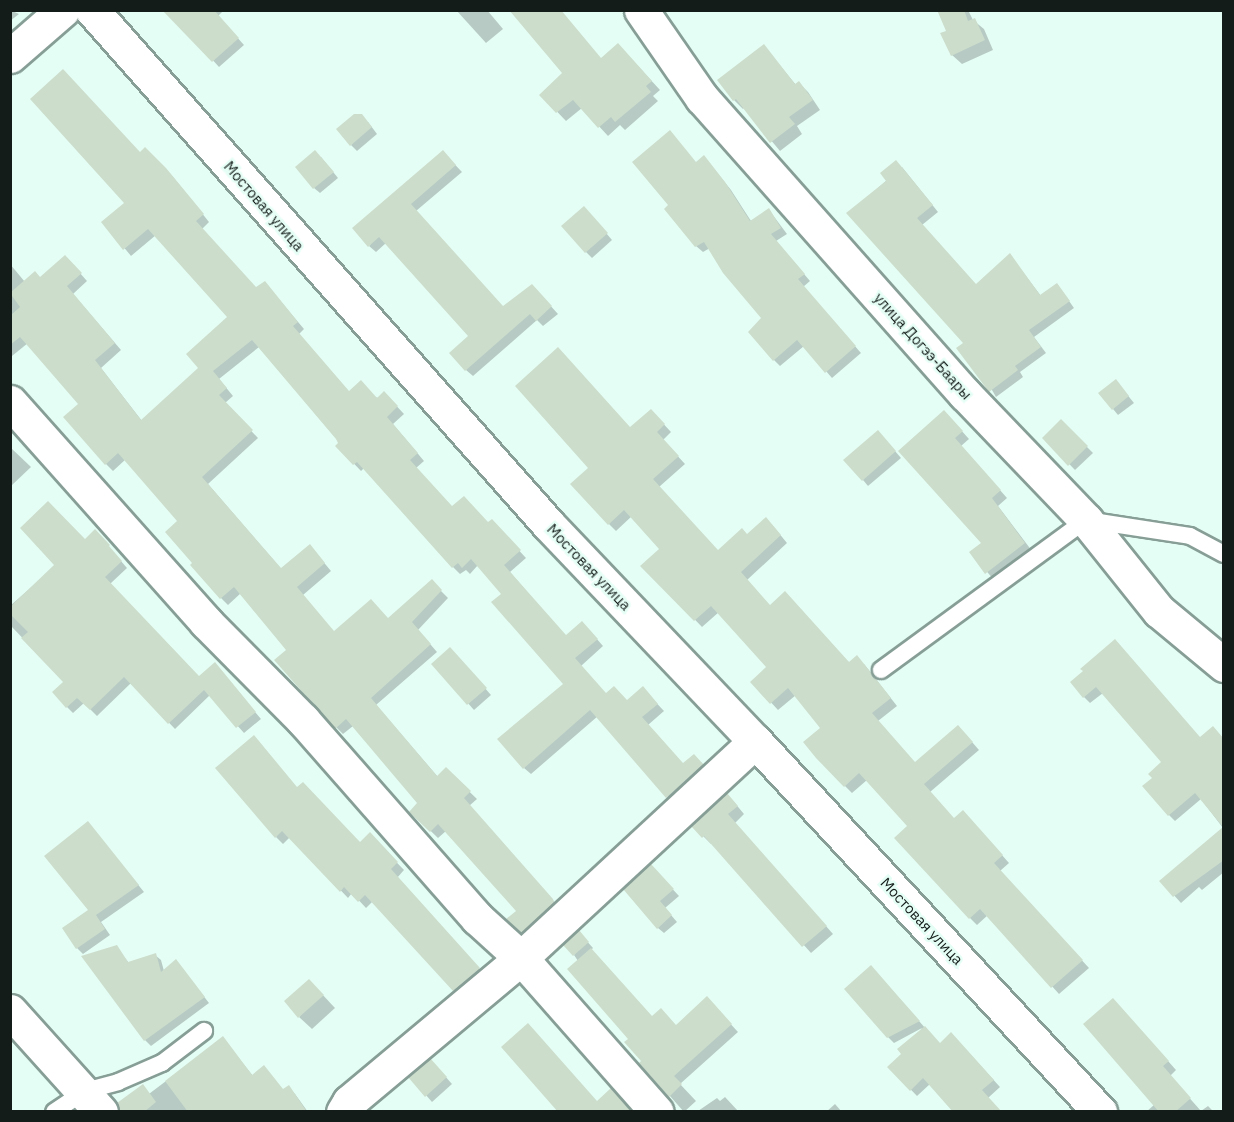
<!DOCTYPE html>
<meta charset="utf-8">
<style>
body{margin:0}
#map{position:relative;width:1234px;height:1122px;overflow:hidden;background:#e5fef5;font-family:"IBM Plex Sans",sans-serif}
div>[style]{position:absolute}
.shadow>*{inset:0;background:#0003}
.building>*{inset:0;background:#cdc}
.roads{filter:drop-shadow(2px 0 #869e96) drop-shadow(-2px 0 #869e96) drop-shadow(0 2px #869e96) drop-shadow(0 -2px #869e96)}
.lane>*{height:16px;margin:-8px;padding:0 8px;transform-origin:8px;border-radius:8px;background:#fff}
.street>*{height:33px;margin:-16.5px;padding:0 16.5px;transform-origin:16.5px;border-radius:16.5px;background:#fff}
span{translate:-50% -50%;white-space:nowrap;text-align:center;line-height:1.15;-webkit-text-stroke:5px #e5fef5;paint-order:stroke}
.street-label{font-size:15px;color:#131c19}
.frame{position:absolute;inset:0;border:12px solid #131c19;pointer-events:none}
</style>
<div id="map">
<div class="shadow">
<i style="clip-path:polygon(10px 10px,19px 14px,10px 21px)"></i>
<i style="clip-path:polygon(167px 10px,224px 10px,218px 16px,244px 45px,219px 67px)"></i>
<i style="clip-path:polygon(456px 10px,487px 10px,503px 29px,486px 43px)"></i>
<i style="clip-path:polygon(939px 10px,968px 10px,973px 20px,984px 29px,993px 50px,962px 64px,952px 55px,948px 31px)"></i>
<i style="clip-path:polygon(764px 46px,796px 85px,799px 83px,808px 92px,820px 110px,797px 126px,802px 134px,780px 151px,744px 108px,743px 109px,734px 100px)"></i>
<i style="clip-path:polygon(626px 53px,660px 90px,653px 96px,658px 101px,625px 130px,620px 125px,608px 136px,582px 108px,566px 121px,541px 95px,602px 59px)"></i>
<i style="clip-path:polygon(368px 122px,377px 134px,357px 151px,351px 145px)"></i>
<i style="clip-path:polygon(443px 152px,462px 172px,416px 211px,503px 308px,538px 292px,558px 314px,543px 326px,537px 320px,473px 376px,466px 370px,470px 336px,386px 243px,376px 252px,369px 246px)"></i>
<i style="clip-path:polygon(140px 154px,173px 177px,209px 222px,202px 229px,257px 289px,271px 290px,304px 329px,299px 334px,350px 393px,391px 400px,404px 414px,393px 424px,424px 461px,416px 468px,453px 508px,488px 524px,492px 521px,526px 558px,510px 572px,566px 637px,589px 630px,603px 646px,581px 666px,606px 695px,627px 702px,649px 695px,664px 711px,648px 725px,683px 765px,701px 762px,709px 772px,674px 804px,598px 716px,531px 774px,524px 768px,565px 685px,503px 594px,478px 565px,470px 574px,466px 570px,460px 574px,453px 567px,364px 468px,361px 471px,337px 446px,340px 443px,259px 347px,219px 379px,233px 396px,225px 403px,258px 438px,208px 484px,282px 570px,316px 553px,331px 571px,303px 595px,334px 633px,388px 619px,432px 582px,448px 598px,418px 630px,437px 652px,376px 705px,438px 777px,446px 769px,477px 799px,469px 806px,559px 907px,529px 938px,515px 926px,518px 911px,446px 831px,438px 838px,411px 812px,419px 803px,353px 726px,343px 734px,337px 728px,288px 650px,241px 593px,228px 605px,221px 598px,194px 563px,180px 521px,126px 459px,113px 471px,106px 464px,80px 404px,28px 343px,12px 356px,10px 354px,10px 264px,25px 282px,41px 278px,72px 264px,87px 281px,73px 294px,121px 350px,101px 368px,142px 421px,200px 369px,229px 317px,156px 235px,131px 256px,103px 222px,126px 203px)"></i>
<i style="clip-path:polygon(321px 157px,338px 178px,320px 193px,314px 188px)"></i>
<i style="clip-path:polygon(697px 163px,710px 164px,731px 190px,751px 221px,769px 210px,787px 234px,776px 241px,810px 281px,803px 287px,861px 353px,832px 378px,804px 346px,780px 366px,774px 360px,763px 318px,710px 248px,703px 252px,696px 246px)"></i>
<i style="clip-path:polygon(902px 167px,938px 212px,922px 225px,977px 286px,1010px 255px,1041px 296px,1062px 291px,1074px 308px,1034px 337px,1046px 353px,1020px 372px,1023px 377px,996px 397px,965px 343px,849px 213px)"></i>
<i style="clip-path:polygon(590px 214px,612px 240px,592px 258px,586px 252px)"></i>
<i style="clip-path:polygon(1121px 387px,1134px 403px,1118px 415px,1113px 409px)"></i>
<i style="clip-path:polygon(658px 418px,671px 432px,663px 440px,685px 464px,659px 487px,718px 552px,773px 526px,787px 543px,747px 580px,770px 606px,850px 663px,864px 664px,897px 706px,878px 721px,915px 764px,965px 734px,979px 750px,930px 792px,954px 820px,970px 819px,1009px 863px,1000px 871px,1089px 968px,1059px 994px,988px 915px,977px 925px,970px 918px,909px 826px,867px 780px,852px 793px,845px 786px,822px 728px,796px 695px,778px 710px,752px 682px,768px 667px,719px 612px,702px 627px,643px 566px,662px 549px,632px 516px,616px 531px,609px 524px,630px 429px)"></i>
<i style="clip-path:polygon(951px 419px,969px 439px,961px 446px,1007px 498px,998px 506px,1032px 551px,994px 580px,971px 553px,983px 544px,900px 452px)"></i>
<i style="clip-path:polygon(1061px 421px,1093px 453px,1075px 470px,1044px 438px)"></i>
<i style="clip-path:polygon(883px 437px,901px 458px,868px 486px,863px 480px)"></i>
<i style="clip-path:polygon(10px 447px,31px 467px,10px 487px)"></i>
<i style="clip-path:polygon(95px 531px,127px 568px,110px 584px,199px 678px,215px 664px,261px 719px,244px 733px,210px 695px,175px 729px,131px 683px,97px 716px,84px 703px,73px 713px,67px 707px,65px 682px,10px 625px,10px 606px)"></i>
<i style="clip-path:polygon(456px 655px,491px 695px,474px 710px,433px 664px)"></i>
<i style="clip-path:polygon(1085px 671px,1200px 739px,1224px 740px,1224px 872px,1202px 890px,1199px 887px,1181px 903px,1161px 881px,1223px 828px,1201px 799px,1175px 821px,1169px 815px,1154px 778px,1163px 763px,1103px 693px,1090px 703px,1084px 697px)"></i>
<i style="clip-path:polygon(298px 788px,360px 844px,377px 842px,404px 870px,397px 878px,486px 976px,461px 997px,373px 901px,366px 908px,352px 893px,348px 898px,290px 837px,283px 844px,276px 837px)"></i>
<i style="clip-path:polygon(734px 802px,744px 814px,735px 823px,833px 934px,811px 953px,712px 843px,711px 844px,693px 826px)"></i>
<i style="clip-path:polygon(93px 829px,144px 892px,101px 922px,110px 935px,83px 954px,77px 948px,90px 911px)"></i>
<i style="clip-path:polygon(651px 866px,679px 896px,665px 908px,677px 922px,664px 933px,658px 928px)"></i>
<i style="clip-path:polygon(584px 938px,593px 948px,591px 950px,652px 1018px,676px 1026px,714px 1006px,738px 1032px,680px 1084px,696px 1101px,684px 1112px,641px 1063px,643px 1061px,630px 1039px,574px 955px)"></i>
<i style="clip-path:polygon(116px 947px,129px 963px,155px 955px,161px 960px,164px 971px,176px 961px,209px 1003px,151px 1046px,145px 1040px)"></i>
<i style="clip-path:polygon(877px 973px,940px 1045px,958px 1041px,1000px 1087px,988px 1098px,930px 1084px,917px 1096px,889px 1067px,904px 1054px,922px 1028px,894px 1043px,888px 1037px)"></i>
<i style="clip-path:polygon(321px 993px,335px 1008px,312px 1029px,299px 1017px)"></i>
<i style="clip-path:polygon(1121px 1008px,1176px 1070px,1170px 1076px,1201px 1111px,1208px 1106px,1214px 1112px,1146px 1112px,1155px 1104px)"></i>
<i style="clip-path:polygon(223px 1038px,253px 1076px,264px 1067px,283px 1090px,288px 1087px,295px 1094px,308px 1112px,125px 1112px)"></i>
<i style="clip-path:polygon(436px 1066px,452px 1084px,432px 1102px,410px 1077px)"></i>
<i style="clip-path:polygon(725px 1097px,739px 1112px,698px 1111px,717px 1098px,720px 1101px)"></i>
<i style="clip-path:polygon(835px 1104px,842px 1112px,826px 1112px)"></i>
</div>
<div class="building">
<i style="clip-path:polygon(162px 10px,214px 10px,239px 38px,212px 62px)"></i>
<i style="clip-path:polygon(509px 10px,561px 10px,601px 58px,618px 43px,652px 81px,646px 86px,651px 92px,615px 122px,611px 117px,598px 128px,573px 100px,556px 113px,539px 95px,562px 73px)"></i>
<i style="clip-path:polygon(937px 10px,964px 10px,968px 21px,975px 18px,985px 40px,951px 56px,940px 33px,946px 31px)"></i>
<i style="clip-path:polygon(764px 44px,795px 84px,799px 81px,813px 100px,789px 117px,795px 124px,770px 143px,736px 99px,733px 101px,717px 80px)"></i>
<i style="clip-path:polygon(63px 69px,140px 152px,145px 147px,166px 168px,204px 214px,196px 221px,256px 287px,265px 281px,298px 322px,293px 326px,349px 391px,361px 380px,377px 398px,384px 391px,398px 406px,387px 417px,418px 453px,410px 460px,452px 506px,464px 496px,488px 522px,492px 519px,521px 550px,504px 565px,566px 635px,582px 621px,598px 639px,575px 658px,606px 693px,614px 686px,627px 700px,643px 686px,658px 704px,642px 717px,683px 763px,694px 754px,703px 764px,666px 798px,590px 710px,523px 769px,497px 739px,563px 684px,491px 602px,501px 594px,471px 559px,462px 568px,458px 563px,452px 568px,357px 462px,353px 465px,335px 446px,338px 443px,336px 439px,252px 340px,213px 371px,227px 388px,219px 395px,253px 430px,202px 477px,281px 568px,310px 544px,325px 563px,297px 587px,334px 631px,371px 599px,388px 618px,432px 579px,442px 590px,412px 622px,431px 644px,371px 698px,437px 776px,446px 767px,471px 791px,464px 798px,553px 899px,554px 902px,521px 933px,506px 919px,516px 911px,438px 824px,430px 832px,409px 812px,417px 803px,346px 719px,335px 729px,274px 660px,286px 650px,234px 587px,220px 599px,190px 565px,192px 563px,165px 532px,177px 521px,118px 453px,105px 465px,63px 417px,78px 404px,20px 337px,10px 345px,10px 316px,20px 307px,10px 293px,35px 271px,40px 277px,65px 255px,82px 273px,67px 286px,115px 343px,95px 360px,141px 420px,198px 368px,186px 354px,227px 317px,148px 229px,123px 250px,101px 222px,124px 203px,30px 99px)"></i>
<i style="clip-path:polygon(354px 114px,362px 114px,372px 127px,350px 146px,336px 129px)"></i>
<i style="clip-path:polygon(670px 130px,696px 162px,704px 155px,725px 182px,750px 221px,769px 208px,781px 228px,771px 234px,805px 274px,798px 279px,856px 346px,825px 373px,797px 340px,773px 361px,748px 332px,761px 318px,723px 273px,704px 242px,695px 247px,664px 209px,668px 205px,632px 162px)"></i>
<i style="clip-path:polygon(315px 150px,334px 172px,313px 189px,295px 167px)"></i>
<i style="clip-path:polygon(443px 150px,456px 165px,411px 204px,503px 306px,532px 284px,552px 306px,536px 321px,530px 314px,465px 371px,449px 353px,468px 336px,379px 237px,368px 247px,352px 228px)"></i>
<i style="clip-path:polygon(896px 160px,933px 205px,917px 218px,976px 284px,1010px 253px,1040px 295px,1057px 283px,1070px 301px,1029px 330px,1041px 347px,1015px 366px,1018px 370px,989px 392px,956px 348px,963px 343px,846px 213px,886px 181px,880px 173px)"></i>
<i style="clip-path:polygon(584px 206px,608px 233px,585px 253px,561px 226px)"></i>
<i style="clip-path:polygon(558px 347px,630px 427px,651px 409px,665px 424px,657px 432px,679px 456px,653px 479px,718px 550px,742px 528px,747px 534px,766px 517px,781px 535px,741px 572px,770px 605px,785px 591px,849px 662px,857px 655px,891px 698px,872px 713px,915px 762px,958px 725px,973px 742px,924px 784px,954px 818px,963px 810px,1003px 855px,994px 863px,1083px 960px,1051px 988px,980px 909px,969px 919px,894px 838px,907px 826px,859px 773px,844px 787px,816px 758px,803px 742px,820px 728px,788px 688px,770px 704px,750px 682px,766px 667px,711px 606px,694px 621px,640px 566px,659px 549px,624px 510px,608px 525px,570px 484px,588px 468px,515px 386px)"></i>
<i style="clip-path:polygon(1116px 379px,1129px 396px,1112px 410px,1098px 393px)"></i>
<i style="clip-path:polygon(944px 410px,963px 431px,955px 438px,1001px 490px,992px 498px,1025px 543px,985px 574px,969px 552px,981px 543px,898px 451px)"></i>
<i style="clip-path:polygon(1061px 419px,1088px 446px,1068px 466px,1042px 438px)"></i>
<i style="clip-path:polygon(878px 430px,896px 451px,862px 481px,843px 460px)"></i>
<i style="clip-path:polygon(48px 501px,85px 539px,95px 529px,110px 545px,109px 546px,122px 561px,105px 577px,199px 676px,215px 662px,256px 712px,236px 728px,204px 690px,168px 724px,124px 677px,90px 710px,77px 698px,66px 708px,52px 692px,63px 682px,21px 638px,28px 632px,10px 614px,10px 607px,54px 565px,20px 528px)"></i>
<i style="clip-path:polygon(1115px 639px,1200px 737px,1213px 726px,1224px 739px,1224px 860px,1173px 897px,1159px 881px,1223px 827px,1195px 793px,1168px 816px,1142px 786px,1152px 778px,1148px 774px,1161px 762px,1096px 687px,1083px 698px,1070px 682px,1083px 671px,1080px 669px)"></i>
<i style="clip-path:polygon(450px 647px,487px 688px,467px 705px,431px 664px)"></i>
<i style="clip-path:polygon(254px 735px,297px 787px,303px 782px,360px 842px,370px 832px,398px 862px,391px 869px,480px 968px,453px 991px,365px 895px,358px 902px,344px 887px,340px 892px,282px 831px,275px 838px,215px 768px)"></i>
<i style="clip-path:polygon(727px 793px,738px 806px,728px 814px,827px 926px,802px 947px,704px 836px,702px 838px,691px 826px)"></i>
<i style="clip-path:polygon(88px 821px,139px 885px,96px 915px,105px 929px,76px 949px,62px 928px,88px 910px,44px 856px)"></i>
<i style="clip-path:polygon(651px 864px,674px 889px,660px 901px,672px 915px,657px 929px,623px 889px)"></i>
<i style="clip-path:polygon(579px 930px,589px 942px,573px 956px,563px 945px)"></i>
<i style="clip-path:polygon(117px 945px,128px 962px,156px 953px,161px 972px,176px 959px,205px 997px,144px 1041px,81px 956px)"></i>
<i style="clip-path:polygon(591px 948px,652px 1016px,661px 1008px,676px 1025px,707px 996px,732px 1024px,674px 1076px,682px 1084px,669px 1097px,639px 1063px,641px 1061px,624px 1042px,628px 1039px,567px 969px)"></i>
<i style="clip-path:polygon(871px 965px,897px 995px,920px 1021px,887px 1038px,844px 989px)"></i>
<i style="clip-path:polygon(309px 979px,324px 995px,298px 1018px,284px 1001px)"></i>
<i style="clip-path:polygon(1113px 998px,1169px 1061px,1163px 1066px,1191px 1098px,1175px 1112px,1159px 1112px,1083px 1024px)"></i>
<i style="clip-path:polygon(528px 1023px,597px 1101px,611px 1088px,632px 1112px,558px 1112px,501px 1047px)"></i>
<i style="clip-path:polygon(925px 1026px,940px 1043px,951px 1032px,994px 1080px,982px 1090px,1002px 1112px,953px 1112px,923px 1078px,910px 1091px,887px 1067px,901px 1054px,897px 1049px)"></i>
<i style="clip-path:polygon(223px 1036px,252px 1075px,264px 1065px,283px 1089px,289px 1085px,307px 1112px,188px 1112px,165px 1081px)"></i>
<i style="clip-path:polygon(430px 1058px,447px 1077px,425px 1097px,408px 1077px)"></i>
<i style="clip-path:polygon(143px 1084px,156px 1102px,144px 1112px,119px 1112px,117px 1103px)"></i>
</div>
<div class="roads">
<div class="lane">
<i style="left:881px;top:670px;width:254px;rotate:-36.2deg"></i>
<i style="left:1086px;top:520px;width:105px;rotate:8.7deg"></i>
<i style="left:1190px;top:536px;width:38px;rotate:28deg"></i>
<i style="left:54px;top:1112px;width:37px;rotate:-34deg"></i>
<i style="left:85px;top:1091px;width:34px;rotate:-15deg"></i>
<i style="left:118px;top:1082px;width:48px;rotate:-23.4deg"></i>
<i style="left:162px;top:1063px;width:53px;rotate:-37.3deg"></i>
</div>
<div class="street">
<i style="left:92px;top:10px;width:687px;rotate:48.42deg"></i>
<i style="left:548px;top:524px;width:300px;rotate:46.4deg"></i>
<i style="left:755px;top:741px;width:507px;rotate:47.08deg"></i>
<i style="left:641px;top:10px;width:107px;rotate:55.3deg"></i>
<i style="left:702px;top:98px;width:396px;rotate:48.4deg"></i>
<i style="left:965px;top:394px;width:175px;rotate:46.2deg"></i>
<i style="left:1086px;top:520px;width:117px;rotate:51.3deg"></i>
<i style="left:1159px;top:611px;width:85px;rotate:39.7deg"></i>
<i style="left:10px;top:56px;width:70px;rotate:-41deg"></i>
<i style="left:10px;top:402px;width:295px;rotate:48.3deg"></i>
<i style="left:206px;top:622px;width:138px;rotate:45.3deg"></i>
<i style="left:303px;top:720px;width:264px;rotate:48.7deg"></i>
<i style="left:477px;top:918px;width:59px;rotate:42.3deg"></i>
<i style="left:521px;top:958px;width:205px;rotate:48.6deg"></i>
<i style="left:10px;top:1011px;width:136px;rotate:48deg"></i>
<i style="left:343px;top:1112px;width:12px;rotate:-59deg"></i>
<i style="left:349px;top:1102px;width:224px;rotate:-39.9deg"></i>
<i style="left:521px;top:958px;width:319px;rotate:-42.8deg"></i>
</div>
</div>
<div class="street-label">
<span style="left:264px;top:206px;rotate:49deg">Мостовая улица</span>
<span style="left:923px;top:346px;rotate:48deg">улица Догээ-Баары</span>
<span style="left:589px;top:567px;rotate:46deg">Мостовая улица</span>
<span style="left:922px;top:921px;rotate:47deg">Мостовая улица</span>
</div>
<div class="frame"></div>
</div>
